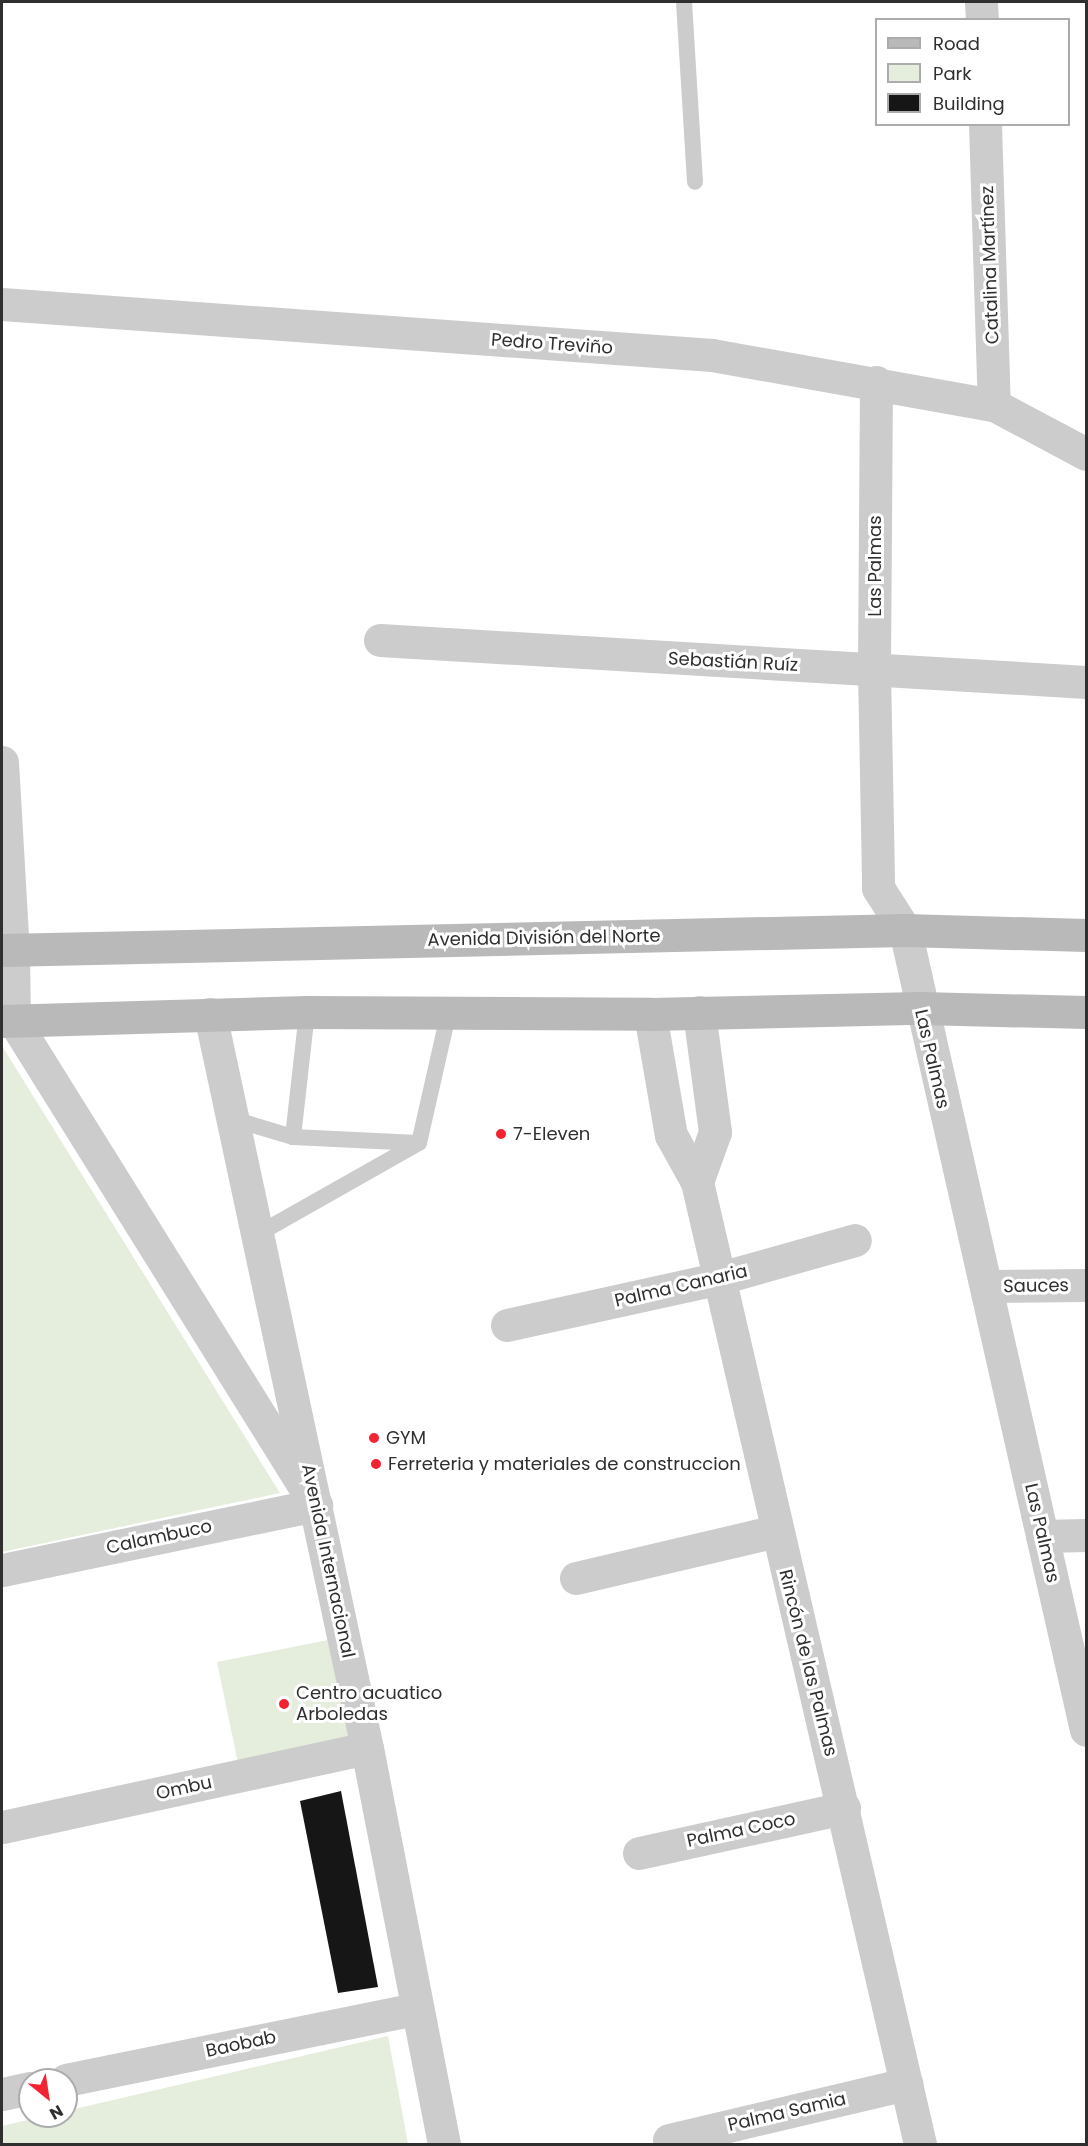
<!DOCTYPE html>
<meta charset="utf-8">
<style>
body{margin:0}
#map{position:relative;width:1088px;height:2146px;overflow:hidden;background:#fff;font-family:Poppins,sans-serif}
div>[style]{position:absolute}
.green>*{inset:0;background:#e5eddc}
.building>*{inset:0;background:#161616}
.service>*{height:16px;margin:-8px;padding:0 8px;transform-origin:8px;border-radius:8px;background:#ccc}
.minor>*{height:33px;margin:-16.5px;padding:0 16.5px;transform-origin:16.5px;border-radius:16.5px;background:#ccc}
.tertiary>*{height:33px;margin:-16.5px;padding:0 16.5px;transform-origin:16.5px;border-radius:16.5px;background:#ccc}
.secondary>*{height:33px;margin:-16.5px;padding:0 16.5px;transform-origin:16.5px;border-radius:16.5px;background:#b9b9b9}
.dots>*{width:16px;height:16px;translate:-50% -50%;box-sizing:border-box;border:3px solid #fff;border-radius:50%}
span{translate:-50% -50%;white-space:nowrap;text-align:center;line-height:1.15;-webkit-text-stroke:6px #fff;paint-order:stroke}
.street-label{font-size:18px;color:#2f2f2f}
.poi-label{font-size:18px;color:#2f2f2f}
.left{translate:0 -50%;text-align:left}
.frame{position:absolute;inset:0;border:3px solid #2f2f2f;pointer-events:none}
.legend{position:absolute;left:875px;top:18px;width:195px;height:108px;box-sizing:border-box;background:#fff;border:2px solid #acacac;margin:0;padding:8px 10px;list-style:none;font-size:18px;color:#2f2f2f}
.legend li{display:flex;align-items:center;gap:12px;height:30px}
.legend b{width:30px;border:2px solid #acacac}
.north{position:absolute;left:18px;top:2068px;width:60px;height:60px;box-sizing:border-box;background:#fff;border:2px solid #acacac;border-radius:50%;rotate:150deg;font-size:16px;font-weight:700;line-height:24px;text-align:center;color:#2f2f2f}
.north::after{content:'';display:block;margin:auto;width:21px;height:27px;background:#f32432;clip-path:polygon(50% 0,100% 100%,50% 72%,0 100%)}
</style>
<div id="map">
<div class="green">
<i style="clip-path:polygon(2px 1046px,280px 1493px,2px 1552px)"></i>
<i style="clip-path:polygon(328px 1640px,350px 1746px,239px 1768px,217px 1662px)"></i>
<i style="clip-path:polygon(388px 2036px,408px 2144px,2px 2144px,2px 2126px,45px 2116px,66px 2116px,66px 2111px)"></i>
</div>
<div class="building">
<i style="clip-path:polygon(341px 1791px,378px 1987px,338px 1993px,300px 1801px)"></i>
</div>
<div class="service">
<i style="left:684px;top:2px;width:180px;rotate:86.5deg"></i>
<i style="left:233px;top:1119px;width:63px;rotate:16.7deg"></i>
<i style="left:293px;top:1137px;width:125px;rotate:2.7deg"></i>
<i style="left:293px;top:1137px;width:126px;rotate:-83.6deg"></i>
<i style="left:258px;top:1234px;width:185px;rotate:-29.5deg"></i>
<i style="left:419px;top:1143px;width:135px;rotate:-77.2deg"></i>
</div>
<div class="minor">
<i style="left:981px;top:2px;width:18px;rotate:87deg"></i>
<i style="left:985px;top:124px;width:281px;rotate:88.2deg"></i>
<i style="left:2px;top:304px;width:712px;rotate:4.11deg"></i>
<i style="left:712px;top:355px;width:286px;rotate:10.1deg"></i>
<i style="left:994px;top:405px;width:104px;rotate:28deg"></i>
<i style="left:876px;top:382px;width:288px;rotate:90.4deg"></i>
<i style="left:874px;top:670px;width:218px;rotate:88.9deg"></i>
<i style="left:878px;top:888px;width:50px;rotate:57.3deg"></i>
<i style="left:905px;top:930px;width:820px;rotate:77.25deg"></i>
<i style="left:380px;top:640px;width:707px;rotate:3.4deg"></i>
<i style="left:2px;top:762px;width:188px;rotate:86.7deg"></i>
<i style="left:650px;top:1014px;width:123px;rotate:80.2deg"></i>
<i style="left:671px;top:1135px;width:54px;rotate:61deg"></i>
<i style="left:697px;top:1182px;width:988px;rotate:76.95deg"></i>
<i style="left:697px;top:1182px;width:53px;rotate:-70.2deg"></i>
<i style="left:715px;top:1132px;width:121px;rotate:-97.6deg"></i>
<i style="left:986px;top:1286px;width:100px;rotate:-0.6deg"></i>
<i style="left:507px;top:1325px;width:218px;rotate:-12.4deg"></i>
<i style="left:720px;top:1278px;width:140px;rotate:-15.7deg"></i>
<i style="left:1042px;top:1536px;width:44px;rotate:-1.3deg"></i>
<i style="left:2px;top:1570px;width:321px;rotate:-11.7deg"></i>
<i style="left:576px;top:1578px;width:205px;rotate:-13.2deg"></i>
<i style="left:2px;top:1827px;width:373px;rotate:-12.2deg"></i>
<i style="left:639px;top:1853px;width:210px;rotate:-12.4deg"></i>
<i style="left:66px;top:2080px;width:357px;rotate:-11.5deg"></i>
<i style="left:2px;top:2094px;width:29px;rotate:-12deg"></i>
<i style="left:669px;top:2140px;width:244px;rotate:-13.3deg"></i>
</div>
<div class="tertiary">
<i style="left:13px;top:950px;width:71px;rotate:89.2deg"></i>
<i style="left:14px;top:1021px;width:548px;rotate:58.05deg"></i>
<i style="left:210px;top:1014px;width:751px;rotate:77.93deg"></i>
<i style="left:367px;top:1748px;width:403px;rotate:79deg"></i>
</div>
<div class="secondary">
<i style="left:2px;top:950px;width:903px;rotate:-1.27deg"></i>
<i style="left:905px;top:930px;width:181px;rotate:1.6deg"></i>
<i style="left:2px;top:1021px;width:305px;rotate:-1.7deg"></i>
<i style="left:307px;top:1012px;width:343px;rotate:0.3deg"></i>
<i style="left:650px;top:1014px;width:270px;rotate:-1.3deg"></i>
<i style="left:920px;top:1008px;width:166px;rotate:1.4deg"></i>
</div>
<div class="dots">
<i style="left:501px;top:1134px;background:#f32432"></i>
<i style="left:374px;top:1438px;background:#f32432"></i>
<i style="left:376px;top:1464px;background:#f32432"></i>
<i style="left:284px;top:1704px;background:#f32432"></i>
</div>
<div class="street-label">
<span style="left:990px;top:265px;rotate:-92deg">Catalina Martínez</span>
<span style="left:552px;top:344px;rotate:4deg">Pedro Treviño</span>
<span style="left:875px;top:566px;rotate:-90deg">Las Palmas</span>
<span style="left:733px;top:662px;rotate:3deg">Sebastián Ruíz</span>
<span style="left:544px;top:938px;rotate:-1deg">Avenida División del Norte</span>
<span style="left:932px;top:1059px;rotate:77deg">Las Palmas</span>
<span style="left:681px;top:1286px;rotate:-13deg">Palma Canaria</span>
<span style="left:1036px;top:1286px;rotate:-1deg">Sauces</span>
<span style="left:1042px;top:1533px;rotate:77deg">Las Palmas</span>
<span style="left:159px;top:1537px;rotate:-12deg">Calambuco</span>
<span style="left:328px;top:1561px;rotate:78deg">Avenida Internacional</span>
<span style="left:808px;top:1663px;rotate:76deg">Rincón de las Palmas</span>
<span style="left:184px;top:1788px;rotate:-12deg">Ombu</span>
<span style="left:741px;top:1830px;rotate:-12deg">Palma Coco</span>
<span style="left:241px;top:2044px;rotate:-12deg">Baobab</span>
<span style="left:787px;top:2112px;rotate:-13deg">Palma Samia</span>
</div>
<div class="poi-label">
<span class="left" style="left:513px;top:1134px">7-Eleven</span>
<span class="left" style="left:386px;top:1438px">GYM</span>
<span class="left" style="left:388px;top:1464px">Ferreteria y materiales de construccion</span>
<span class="left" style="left:296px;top:1704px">Centro acuatico<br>Arboledas</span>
</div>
<div class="frame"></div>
<ul class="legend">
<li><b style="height:8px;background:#b9b9b9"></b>Road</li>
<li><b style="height:16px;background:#e5eddc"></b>Park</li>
<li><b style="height:16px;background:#161616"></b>Building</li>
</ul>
<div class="north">N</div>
</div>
